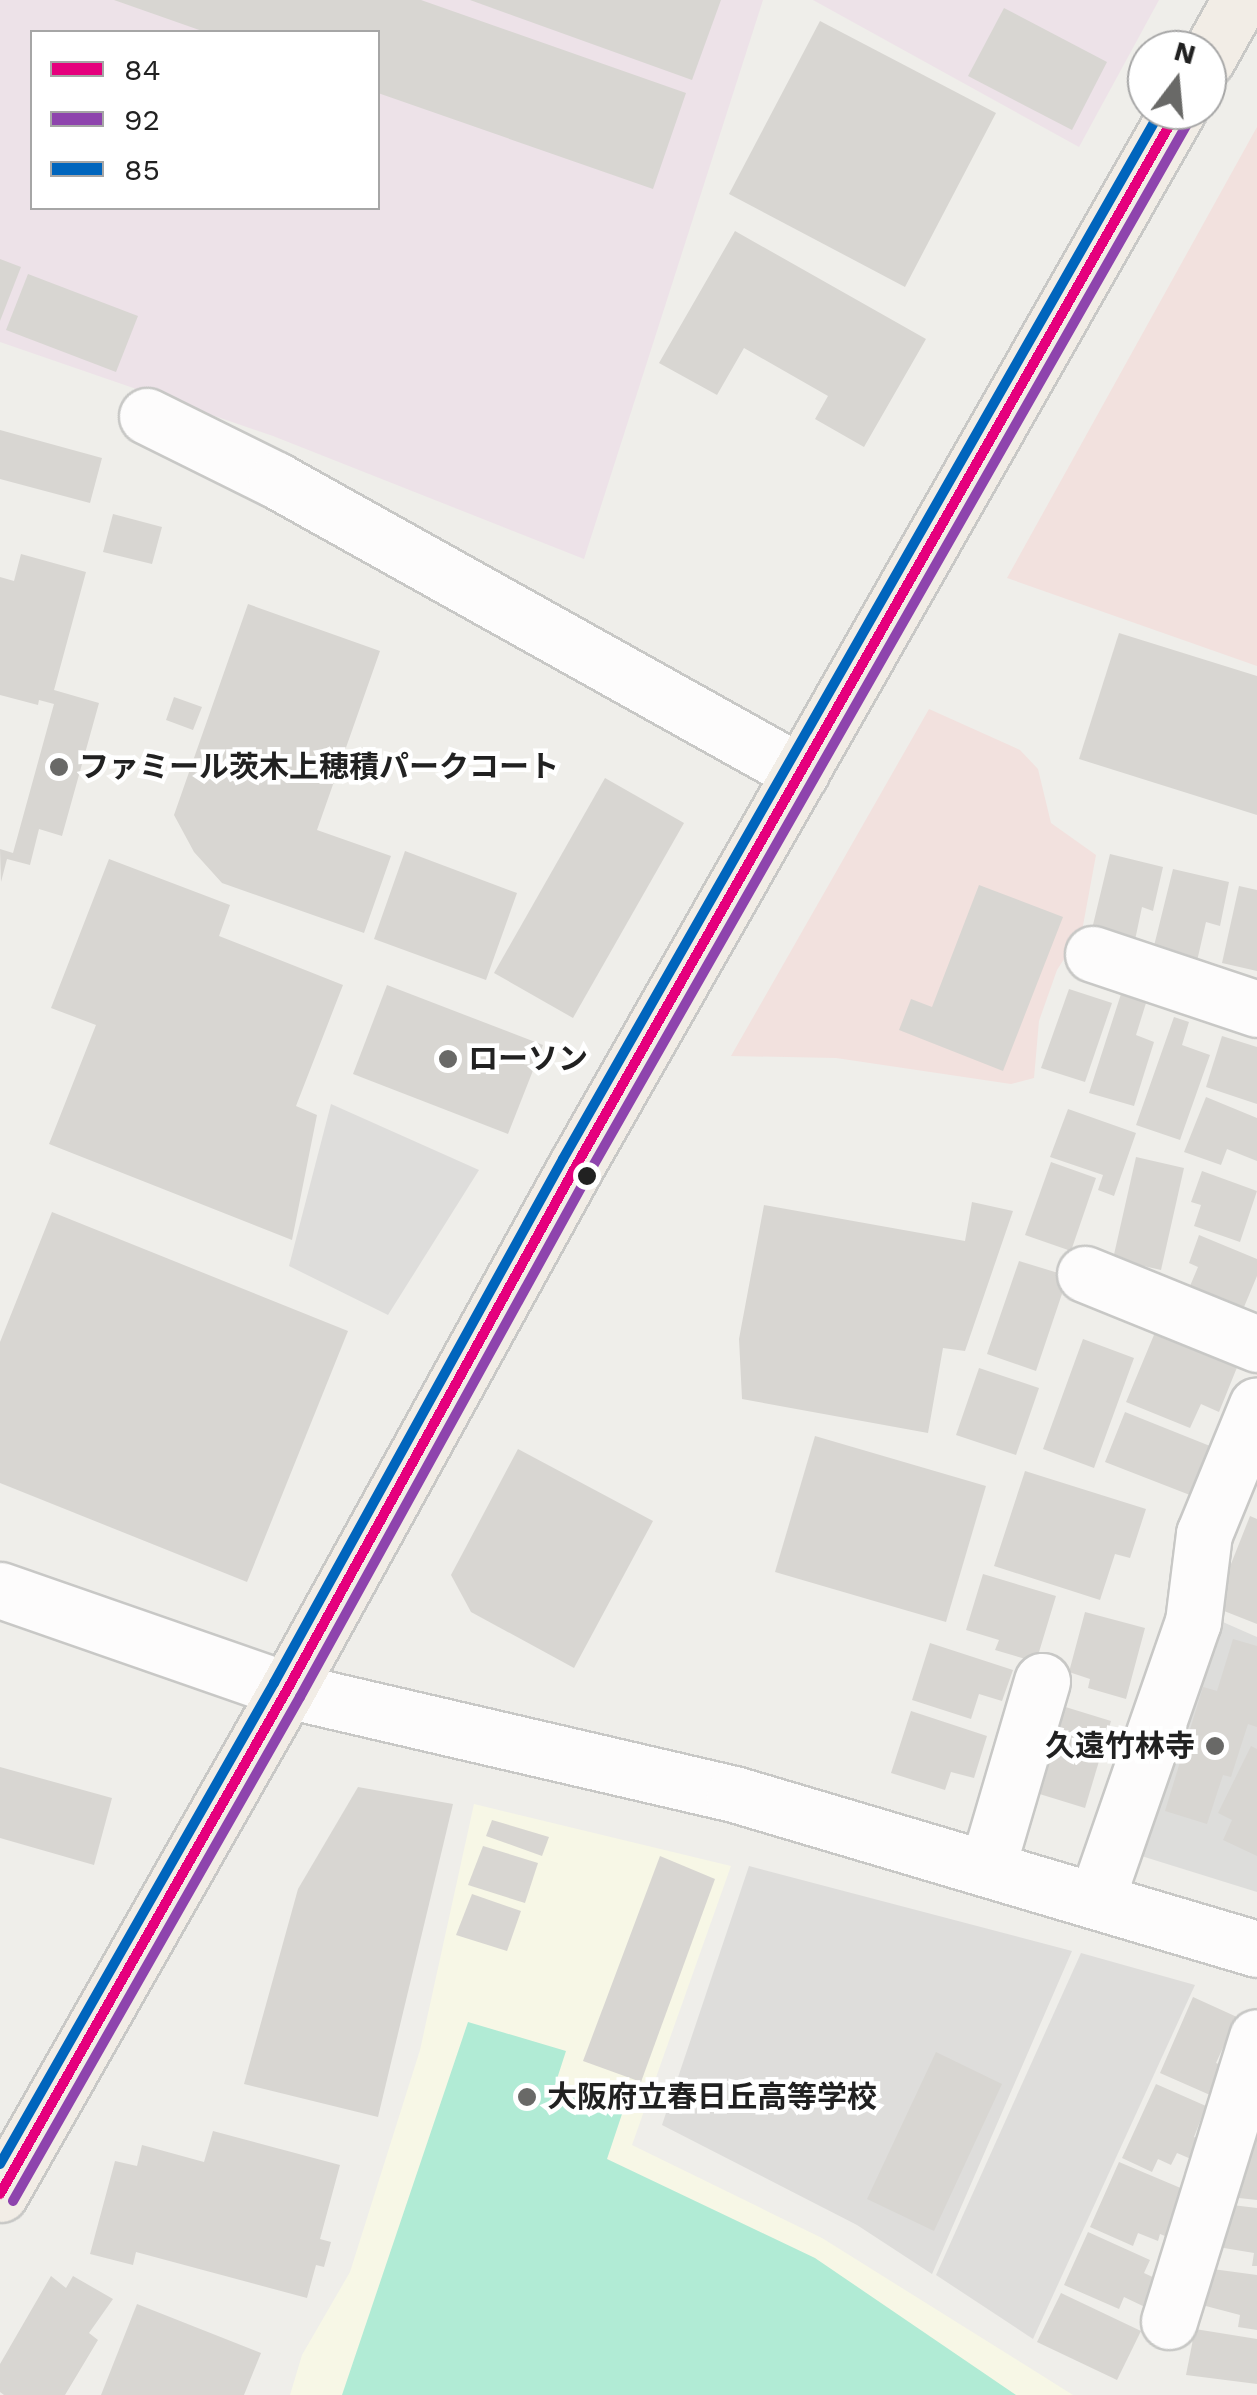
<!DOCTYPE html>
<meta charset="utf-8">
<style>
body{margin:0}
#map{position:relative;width:1257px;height:2395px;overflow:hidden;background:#efeeea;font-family:"Work Sans","Noto Sans JP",sans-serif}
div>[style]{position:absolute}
.residential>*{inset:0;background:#dedddb}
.commercial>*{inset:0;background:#f2e1de}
.industrial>*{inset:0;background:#ede2e8}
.education>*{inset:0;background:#f7f7e6}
.religious>*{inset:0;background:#dddddb}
.pitch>*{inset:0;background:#b1ebd5}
.building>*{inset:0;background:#d8d6d2}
.roads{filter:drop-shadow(2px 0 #c8c8c6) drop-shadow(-2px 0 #c8c8c6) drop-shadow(0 2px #c8c8c6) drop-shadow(0 -2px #c8c8c6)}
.minor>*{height:55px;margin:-27.5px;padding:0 27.5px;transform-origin:27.5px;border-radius:27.5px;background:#fdfcfc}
.major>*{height:55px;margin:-27.5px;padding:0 27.5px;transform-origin:27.5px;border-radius:27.5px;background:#f2ede6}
.bus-1>*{height:10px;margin:-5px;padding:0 5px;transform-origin:5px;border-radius:5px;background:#e5007d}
.bus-2>*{height:10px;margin:-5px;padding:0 5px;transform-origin:5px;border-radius:5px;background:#8e44ad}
.bus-3>*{height:10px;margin:-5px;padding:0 5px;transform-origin:5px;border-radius:5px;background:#0065bd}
.dots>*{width:28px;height:28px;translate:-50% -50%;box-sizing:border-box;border:5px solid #fff;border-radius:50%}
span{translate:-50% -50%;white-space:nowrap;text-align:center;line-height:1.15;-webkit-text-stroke:9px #fff;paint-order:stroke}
.poi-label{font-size:30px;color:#212121;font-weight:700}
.left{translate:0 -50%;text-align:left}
.right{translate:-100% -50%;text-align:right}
.legend{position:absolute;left:30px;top:30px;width:350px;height:180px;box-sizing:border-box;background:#fff;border:2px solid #a6a6a6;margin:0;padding:12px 18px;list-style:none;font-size:30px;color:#212121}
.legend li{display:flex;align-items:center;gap:20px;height:50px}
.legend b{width:50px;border:2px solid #a6a6a6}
.north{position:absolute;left:1127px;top:30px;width:100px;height:100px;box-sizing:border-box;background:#fff;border:2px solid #a6a6a6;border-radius:50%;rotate:16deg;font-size:28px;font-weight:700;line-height:40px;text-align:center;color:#212121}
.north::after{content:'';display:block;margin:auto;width:35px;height:45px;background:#696967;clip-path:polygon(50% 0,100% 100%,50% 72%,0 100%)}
</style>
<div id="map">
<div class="residential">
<i style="clip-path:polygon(331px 1104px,479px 1170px,388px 1315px,289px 1266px)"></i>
<i style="clip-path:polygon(749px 1866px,1072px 1951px,932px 2274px,857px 2225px,662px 2125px)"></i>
<i style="clip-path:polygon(1081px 1953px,1195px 1985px,1033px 2339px,936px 2275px)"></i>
</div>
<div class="commercial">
<i style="clip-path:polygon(1257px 127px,1257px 666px,1007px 578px)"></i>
<i style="clip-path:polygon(929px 709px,1020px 750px,1038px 769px,1051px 823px,1096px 855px,1082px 931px,1057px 970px,1039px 1021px,1034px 1078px,1011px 1084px,836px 1058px,731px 1056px)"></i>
</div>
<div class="industrial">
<i style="clip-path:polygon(evenodd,0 0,763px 0,584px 559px,273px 436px,0 342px,0 0,32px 32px,378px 32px,378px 208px,32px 208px,32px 32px)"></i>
<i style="clip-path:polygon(813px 0,1159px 0,1079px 147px)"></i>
</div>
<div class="education">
<i style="clip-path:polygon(474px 1804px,731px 1866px,632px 2145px,822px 2238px,1073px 2395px,290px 2395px,302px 2355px,350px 2272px,420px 2050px)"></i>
</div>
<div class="religious">
<i style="clip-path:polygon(1216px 1619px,1257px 1637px,1257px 1892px,1135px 1854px)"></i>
</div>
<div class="pitch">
<i style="clip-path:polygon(468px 2022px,566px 2051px,555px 2085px,623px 2111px,607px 2159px,815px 2258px,1016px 2395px,342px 2395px)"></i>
</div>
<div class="building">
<i style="clip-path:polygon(114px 0,421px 0,686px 93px,653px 189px,378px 93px,378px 32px,205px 32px)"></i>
<i style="clip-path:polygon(470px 0,721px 0,692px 80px)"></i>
<i style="clip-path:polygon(1004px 8px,1107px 62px,1072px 130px,968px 76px)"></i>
<i style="clip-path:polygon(820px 21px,996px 113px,905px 287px,729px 194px)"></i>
<i style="clip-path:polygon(735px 231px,926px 339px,864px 447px,815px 419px,828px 396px,744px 348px,717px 395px,659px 363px)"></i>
<i style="clip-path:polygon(0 259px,21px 267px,0 321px)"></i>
<i style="clip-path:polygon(28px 274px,138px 316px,116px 372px,6px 330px)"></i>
<i style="clip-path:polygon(0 430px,102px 458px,90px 503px,0 479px)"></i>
<i style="clip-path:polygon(113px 514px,162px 527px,152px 564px,103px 552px)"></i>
<i style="clip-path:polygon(21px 554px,86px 572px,54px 690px,99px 703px,62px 836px,39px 829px,30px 865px,7px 859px,1px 882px,0 849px,13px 853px,54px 704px,39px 700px,38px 705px,0 695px,0 577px,14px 581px)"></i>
<i style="clip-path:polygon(248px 604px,380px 651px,317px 830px,391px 856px,364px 933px,222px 883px,194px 852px,174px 815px)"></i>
<i style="clip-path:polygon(1119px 633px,1257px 676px,1257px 815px,1079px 759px)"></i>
<i style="clip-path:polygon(174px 697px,202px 707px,193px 730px,166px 720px)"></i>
<i style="clip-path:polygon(605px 778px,684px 823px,573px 1018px,494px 973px)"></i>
<i style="clip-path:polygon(405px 851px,517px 893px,486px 980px,374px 939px)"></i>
<i style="clip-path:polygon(1110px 854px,1163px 867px,1153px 911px,1142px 907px,1135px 940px,1092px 929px)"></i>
<i style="clip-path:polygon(109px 859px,230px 905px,219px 936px,343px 985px,296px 1106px,317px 1115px,292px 1240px,49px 1144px,96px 1025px,51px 1008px)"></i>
<i style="clip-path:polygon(1173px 869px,1229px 882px,1220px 926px,1206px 922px,1197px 961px,1153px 950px)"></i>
<i style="clip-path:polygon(979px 885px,1063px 917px,1003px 1071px,899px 1030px,911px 999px,932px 1007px)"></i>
<i style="clip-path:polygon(1239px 886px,1257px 890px,1257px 971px,1222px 963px)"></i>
<i style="clip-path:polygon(387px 985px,543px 1045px,508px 1134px,353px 1074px)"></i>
<i style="clip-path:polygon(1069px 989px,1112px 1003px,1085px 1082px,1041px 1068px)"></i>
<i style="clip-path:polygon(1121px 994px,1146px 1003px,1136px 1035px,1154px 1042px,1134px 1106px,1089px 1093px)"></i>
<i style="clip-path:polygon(1174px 1017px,1189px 1022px,1182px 1045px,1210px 1055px,1180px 1140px,1136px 1125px)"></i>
<i style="clip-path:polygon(1222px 1036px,1257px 1047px,1257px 1104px,1206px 1087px)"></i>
<i style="clip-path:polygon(1206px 1097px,1257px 1118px,1257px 1161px,1227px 1149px,1221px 1165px,1184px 1152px)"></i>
<i style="clip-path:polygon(1068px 1109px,1136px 1133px,1114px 1196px,1098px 1190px,1103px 1175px,1050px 1157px)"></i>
<i style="clip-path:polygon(1136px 1157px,1184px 1168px,1161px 1270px,1113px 1259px)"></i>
<i style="clip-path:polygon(1051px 1162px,1096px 1178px,1071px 1251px,1025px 1235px)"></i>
<i style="clip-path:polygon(1202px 1171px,1257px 1191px,1240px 1242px,1194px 1226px,1201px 1205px,1191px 1202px)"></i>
<i style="clip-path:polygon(972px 1202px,1013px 1211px,965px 1351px,943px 1348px,928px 1433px,742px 1399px,739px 1339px,764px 1205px,965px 1241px)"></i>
<i style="clip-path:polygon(52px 1212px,348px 1331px,247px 1582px,0 1483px,0 1342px)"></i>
<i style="clip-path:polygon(1199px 1235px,1257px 1259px,1257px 1276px,1244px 1307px,1190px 1286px,1198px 1267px,1189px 1263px)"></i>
<i style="clip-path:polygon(1019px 1261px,1068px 1276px,1036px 1371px,987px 1354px)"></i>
<i style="clip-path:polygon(1156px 1330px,1238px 1365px,1219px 1412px,1201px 1404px,1190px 1428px,1126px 1402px)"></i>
<i style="clip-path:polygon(1083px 1339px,1134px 1358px,1094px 1468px,1043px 1449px)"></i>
<i style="clip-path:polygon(979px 1368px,1039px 1388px,1016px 1455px,956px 1435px)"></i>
<i style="clip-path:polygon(1125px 1412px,1215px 1448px,1195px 1497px,1105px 1462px)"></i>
<i style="clip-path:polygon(815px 1436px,986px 1486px,946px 1622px,775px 1572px)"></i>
<i style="clip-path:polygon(518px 1449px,653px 1521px,574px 1668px,471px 1612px,451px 1575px)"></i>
<i style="clip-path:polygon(1025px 1471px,1146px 1509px,1130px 1558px,1115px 1554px,1100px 1600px,994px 1566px)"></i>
<i style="clip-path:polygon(1250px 1516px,1257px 1519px,1257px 1624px,1214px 1607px)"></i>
<i style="clip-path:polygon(983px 1574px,1056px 1596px,1036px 1662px,995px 1650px,999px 1640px,966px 1630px)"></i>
<i style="clip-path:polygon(1085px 1612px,1145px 1628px,1126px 1699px,1088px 1688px,1090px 1679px,1069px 1672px)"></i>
<i style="clip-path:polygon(1233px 1639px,1257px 1646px,1257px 1727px,1248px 1724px,1231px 1777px,1223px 1775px,1207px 1824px,1165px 1811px,1203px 1687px,1217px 1691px)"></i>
<i style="clip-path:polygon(930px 1643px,1013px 1670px,1002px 1701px,979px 1694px,971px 1719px,912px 1700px)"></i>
<i style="clip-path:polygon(1059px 1705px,1111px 1721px,1085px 1808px,1033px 1792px)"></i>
<i style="clip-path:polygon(911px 1711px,987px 1736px,974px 1778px,951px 1772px,945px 1790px,891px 1773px)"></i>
<i style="clip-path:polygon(1251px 1746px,1257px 1749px,1257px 1856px,1223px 1840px,1232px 1820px,1218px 1813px)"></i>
<i style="clip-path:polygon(0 1767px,112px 1798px,94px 1865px,0 1838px)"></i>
<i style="clip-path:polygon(358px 1787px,453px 1804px,378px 2117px,244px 2084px,298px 1889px)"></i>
<i style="clip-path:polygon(492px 1820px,549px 1837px,542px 1856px,486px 1836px)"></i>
<i style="clip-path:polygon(483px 1846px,538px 1863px,525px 1903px,468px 1885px)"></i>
<i style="clip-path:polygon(660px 1856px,715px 1879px,641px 2082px,583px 2061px)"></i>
<i style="clip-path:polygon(472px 1894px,521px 1911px,507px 1951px,456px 1935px)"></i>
<i style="clip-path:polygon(1193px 1997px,1237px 2017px,1216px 2063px,1224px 2066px,1210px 2095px,1160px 2073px)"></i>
<i style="clip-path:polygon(936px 2052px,1002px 2084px,934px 2231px,867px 2199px)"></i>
<i style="clip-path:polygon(1156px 2084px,1206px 2106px,1194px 2137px,1200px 2139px,1191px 2159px,1177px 2153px,1171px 2165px,1158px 2159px,1152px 2172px,1122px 2158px)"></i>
<i style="clip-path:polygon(1249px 2124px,1257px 2124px,1257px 2200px,1239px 2198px)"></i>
<i style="clip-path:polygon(213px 2131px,340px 2165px,320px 2239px,331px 2242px,324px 2267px,316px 2265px,307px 2298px,136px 2252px,133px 2265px,90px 2254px,115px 2161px,137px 2166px,142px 2145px,204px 2162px)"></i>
<i style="clip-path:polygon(1119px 2162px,1183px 2189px,1175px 2209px,1180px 2211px,1170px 2238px,1160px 2234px,1158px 2241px,1138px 2233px,1133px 2246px,1090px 2227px)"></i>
<i style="clip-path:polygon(1224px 2204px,1257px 2208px,1257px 2266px,1252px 2266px,1254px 2253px,1218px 2247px)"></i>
<i style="clip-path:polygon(1088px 2232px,1150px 2260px,1144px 2273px,1159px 2280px,1147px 2308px,1124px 2297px,1119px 2309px,1064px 2285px)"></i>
<i style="clip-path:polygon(1205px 2268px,1257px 2275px,1257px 2330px,1238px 2327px,1240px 2315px,1202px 2305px)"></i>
<i style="clip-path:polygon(51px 2276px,66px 2288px,73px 2276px,113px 2299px,89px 2333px,98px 2340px,65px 2395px,4px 2395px,0 2392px,0 2364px)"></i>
<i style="clip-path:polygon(1061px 2293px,1141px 2331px,1117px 2380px,1037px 2342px)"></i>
<i style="clip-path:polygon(137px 2304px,261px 2353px,244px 2395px,101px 2395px)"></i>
<i style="clip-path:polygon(1195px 2329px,1257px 2339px,1257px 2384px,1186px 2375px)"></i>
</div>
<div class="roads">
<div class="minor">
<i style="left:147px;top:416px;width:144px;rotate:26.4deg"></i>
<i style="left:276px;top:480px;width:601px;rotate:29.17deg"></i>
<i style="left:1093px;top:954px;width:173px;rotate:18.5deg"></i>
<i style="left:1085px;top:1274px;width:186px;rotate:22.1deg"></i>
<i style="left:0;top:1590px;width:304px;rotate:19.2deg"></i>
<i style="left:287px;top:1690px;width:459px;rotate:13.1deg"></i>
<i style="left:734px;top:1794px;width:545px;rotate:16.51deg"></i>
<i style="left:987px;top:1868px;width:195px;rotate:-73.6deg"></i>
<i style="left:1096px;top:1900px;width:294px;rotate:-70.8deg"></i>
<i style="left:1193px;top:1622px;width:89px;rotate:-82.9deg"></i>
<i style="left:1204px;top:1534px;width:139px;rotate:-67.7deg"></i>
<i style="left:1169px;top:2321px;width:297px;rotate:-72.8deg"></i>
</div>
<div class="major">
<i style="left:1207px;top:59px;width:68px;rotate:-60.8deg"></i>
<i style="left:0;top:2194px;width:580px;rotate:-60.34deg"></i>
<i style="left:287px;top:1690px;width:598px;rotate:-61.12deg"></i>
<i style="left:576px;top:1166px;width:1216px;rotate:-60.31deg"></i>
</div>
</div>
<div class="bus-1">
<i style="left:0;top:2194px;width:580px;rotate:-60.34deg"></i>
<i style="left:287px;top:1690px;width:598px;rotate:-61.12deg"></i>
<i style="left:576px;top:1166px;width:1216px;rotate:-60.31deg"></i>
</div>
<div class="bus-2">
<i style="left:13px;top:2201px;width:580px;rotate:-60.34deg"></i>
<i style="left:300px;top:1697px;width:598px;rotate:-61.12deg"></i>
<i style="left:589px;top:1173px;width:1216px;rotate:-60.31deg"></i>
</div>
<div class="bus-3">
<i style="left:0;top:2164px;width:554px;rotate:-60.33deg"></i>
<i style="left:274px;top:1683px;width:598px;rotate:-61.12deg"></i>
<i style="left:563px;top:1159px;width:1207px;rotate:-60.31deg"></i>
</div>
<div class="dots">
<i style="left:59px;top:767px;background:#696967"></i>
<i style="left:448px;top:1059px;background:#696967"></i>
<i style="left:587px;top:1176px;background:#212121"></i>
<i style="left:1215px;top:1746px;background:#696967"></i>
<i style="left:527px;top:2097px;background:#696967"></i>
</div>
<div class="poi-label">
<span class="left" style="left:79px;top:767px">ファミール茨木上穂積パークコート</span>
<span class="left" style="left:468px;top:1059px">ローソン</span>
<span class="right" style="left:1195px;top:1746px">久遠竹林寺</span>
<span class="left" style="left:547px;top:2097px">大阪府立春日丘高等学校</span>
</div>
<ul class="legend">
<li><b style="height:12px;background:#e5007d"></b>84</li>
<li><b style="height:12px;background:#8e44ad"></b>92</li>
<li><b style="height:12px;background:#0065bd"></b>85</li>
</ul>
<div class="north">N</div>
</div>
